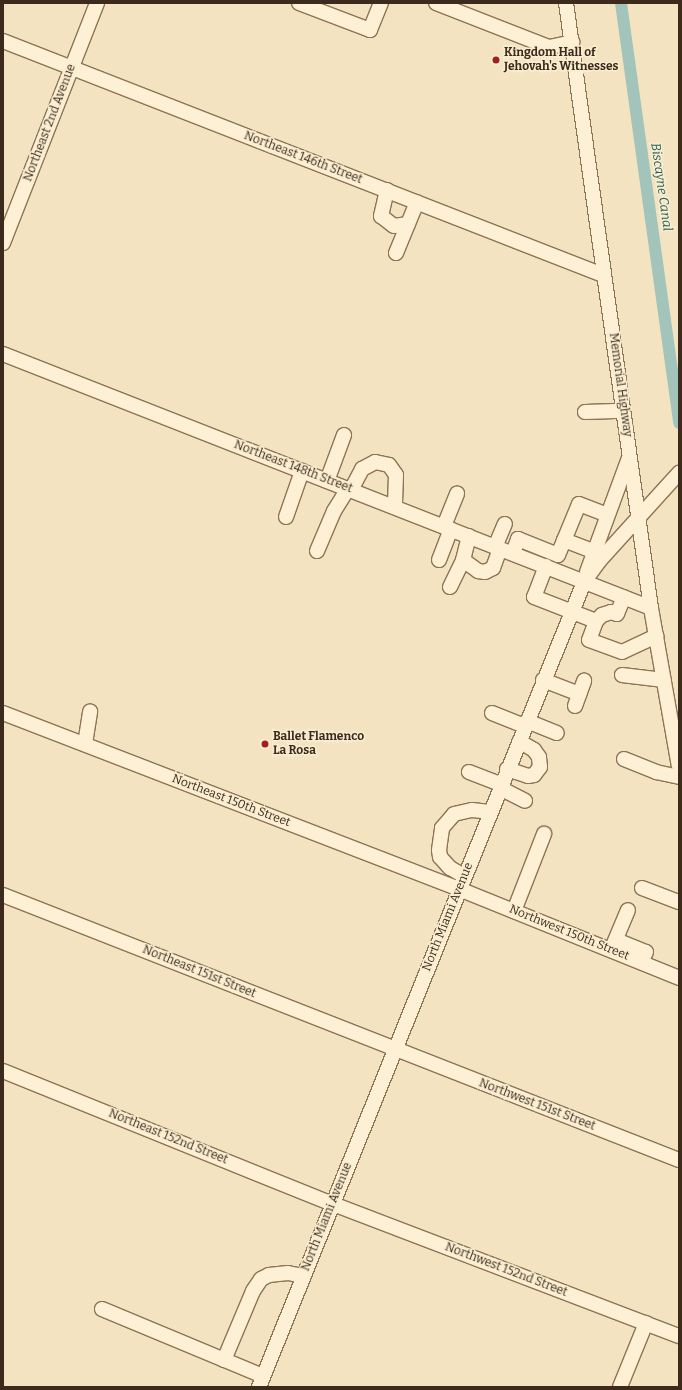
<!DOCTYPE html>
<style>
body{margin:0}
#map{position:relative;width:682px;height:1390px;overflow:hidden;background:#f3e3c0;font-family:Bitter,serif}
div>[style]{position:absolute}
.canal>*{height:12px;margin:-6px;padding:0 6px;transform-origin:6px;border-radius:6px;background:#a3c4ba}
.roads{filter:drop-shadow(1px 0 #8e7355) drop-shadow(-1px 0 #8e7355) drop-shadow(0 1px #8e7355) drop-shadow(0 -1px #8e7355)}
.minor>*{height:14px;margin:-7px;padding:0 7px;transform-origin:7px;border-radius:7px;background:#fdf0d4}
.dots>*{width:11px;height:11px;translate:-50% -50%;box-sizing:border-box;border:2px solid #f9edd0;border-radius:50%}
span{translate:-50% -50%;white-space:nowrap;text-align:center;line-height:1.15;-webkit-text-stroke:3px #f9edd0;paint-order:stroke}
.poi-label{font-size:12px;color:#3c2b1c;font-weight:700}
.left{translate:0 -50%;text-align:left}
.street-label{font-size:12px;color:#3c2b1c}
.water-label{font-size:13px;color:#295e59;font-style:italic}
.frame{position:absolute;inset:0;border:4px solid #3c2b1c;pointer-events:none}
</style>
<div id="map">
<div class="canal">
<i style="left:621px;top:3px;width:424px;rotate:82.1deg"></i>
</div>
<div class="roads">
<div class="minor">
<i style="left:299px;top:3px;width:76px;rotate:20.8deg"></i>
<i style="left:370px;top:30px;width:29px;rotate:-68deg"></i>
<i style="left:436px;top:3px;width:121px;rotate:21.3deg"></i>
<i style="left:549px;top:47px;width:24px;rotate:-12deg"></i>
<i style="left:566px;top:3px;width:611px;rotate:82deg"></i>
<i style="left:651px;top:608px;width:160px;rotate:80deg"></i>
<i style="left:3px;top:41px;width:644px;rotate:21.31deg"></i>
<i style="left:387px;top:190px;width:27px;rotate:103deg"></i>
<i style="left:381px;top:216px;width:16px;rotate:38deg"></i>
<i style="left:394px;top:226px;width:14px;rotate:-8deg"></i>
<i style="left:3px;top:243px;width:258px;rotate:-68.6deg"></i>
<i style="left:396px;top:253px;width:55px;rotate:-67.6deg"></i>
<i style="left:3px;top:354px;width:696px;rotate:21.4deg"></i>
<i style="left:585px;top:412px;width:38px;rotate:-2deg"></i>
<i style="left:327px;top:481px;width:49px;rotate:-69.7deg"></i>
<i style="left:351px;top:490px;width:24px;rotate:-62deg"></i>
<i style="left:362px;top:469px;width:15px;rotate:-28deg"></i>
<i style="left:375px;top:462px;width:14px;rotate:12deg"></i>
<i style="left:389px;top:465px;width:12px;rotate:55deg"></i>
<i style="left:396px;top:475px;width:32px;rotate:92deg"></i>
<i style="left:286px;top:517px;width:49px;rotate:-70.8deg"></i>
<i style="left:444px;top:526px;width:35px;rotate:-68deg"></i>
<i style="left:469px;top:536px;width:25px;rotate:104deg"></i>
<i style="left:463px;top:560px;width:19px;rotate:36deg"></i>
<i style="left:478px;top:571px;width:7px;rotate:8deg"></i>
<i style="left:485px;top:572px;width:9px;rotate:-27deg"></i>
<i style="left:493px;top:568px;width:20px;rotate:-70deg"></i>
<i style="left:564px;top:540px;width:31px;rotate:21deg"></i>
<i style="left:495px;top:547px;width:25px;rotate:-67deg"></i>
<i style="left:317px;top:551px;width:43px;rotate:-67deg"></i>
<i style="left:334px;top:511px;width:26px;rotate:-58deg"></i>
<i style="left:513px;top:553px;width:15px;rotate:-70deg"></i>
<i style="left:518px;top:539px;width:43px;rotate:21.8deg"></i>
<i style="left:558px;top:555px;width:55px;rotate:-67.6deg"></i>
<i style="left:579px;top:504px;width:30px;rotate:21deg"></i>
<i style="left:439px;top:560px;width:33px;rotate:-69deg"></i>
<i style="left:546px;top:566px;width:33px;rotate:111deg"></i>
<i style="left:534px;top:597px;width:66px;rotate:21.2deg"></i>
<i style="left:596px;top:621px;width:20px;rotate:110deg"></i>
<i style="left:589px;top:640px;width:35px;rotate:20deg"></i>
<i style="left:622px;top:652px;width:38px;rotate:-25deg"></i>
<i style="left:587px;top:572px;width:121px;rotate:-69.8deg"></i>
<i style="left:450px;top:587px;width:30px;rotate:-64deg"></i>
<i style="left:596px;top:621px;width:8px;rotate:-45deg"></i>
<i style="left:602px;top:615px;width:9px;rotate:-18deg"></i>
<i style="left:611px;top:612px;width:6px;rotate:18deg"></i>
<i style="left:617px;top:614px;width:18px;rotate:-68deg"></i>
<i style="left:622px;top:675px;width:42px;rotate:6.8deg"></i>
<i style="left:543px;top:680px;width:39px;rotate:21deg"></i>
<i style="left:575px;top:706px;width:27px;rotate:-70deg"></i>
<i style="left:3px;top:713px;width:489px;rotate:21.1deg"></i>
<i style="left:459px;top:889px;width:237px;rotate:22deg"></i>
<i style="left:492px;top:713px;width:35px;rotate:22deg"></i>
<i style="left:527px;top:721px;width:32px;rotate:22deg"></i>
<i style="left:85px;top:744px;width:33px;rotate:-81deg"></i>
<i style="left:624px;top:759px;width:35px;rotate:22deg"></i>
<i style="left:656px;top:772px;width:24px;rotate:12deg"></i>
<i style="left:507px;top:769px;width:22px;rotate:18deg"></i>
<i style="left:528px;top:776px;width:6px;rotate:-9deg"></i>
<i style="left:534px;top:775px;width:10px;rotate:-53deg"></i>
<i style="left:540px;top:767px;width:10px;rotate:-96deg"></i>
<i style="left:539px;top:757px;width:9px;rotate:-126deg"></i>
<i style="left:534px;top:750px;width:17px;rotate:-149deg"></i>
<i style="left:469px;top:772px;width:34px;rotate:21deg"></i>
<i style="left:500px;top:788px;width:28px;rotate:27deg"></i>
<i style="left:464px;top:876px;width:16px;rotate:-150deg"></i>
<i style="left:450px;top:868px;width:15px;rotate:-132deg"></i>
<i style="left:440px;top:857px;width:7px;rotate:-98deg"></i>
<i style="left:439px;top:850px;width:22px;rotate:-82deg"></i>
<i style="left:442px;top:828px;width:18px;rotate:-49deg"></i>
<i style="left:454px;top:814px;width:18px;rotate:-13deg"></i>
<i style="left:472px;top:810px;width:18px;rotate:6deg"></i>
<i style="left:642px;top:888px;width:40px;rotate:21deg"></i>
<i style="left:3px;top:895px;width:726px;rotate:21.41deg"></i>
<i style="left:514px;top:911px;width:83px;rotate:-68.7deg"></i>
<i style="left:616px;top:940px;width:32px;rotate:22deg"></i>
<i style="left:646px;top:952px;width:11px;rotate:117deg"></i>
<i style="left:612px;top:948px;width:41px;rotate:-67.2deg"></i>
<i style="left:3px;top:1071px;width:356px;rotate:22deg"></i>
<i style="left:333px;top:1204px;width:370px;rotate:20.9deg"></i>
<i style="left:102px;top:1309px;width:174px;rotate:22.6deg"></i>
<i style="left:224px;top:1360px;width:75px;rotate:-67.2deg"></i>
<i style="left:253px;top:1291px;width:14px;rotate:-56deg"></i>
<i style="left:261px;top:1279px;width:9px;rotate:-27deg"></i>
<i style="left:269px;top:1275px;width:19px;rotate:-6deg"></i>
<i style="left:288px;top:1273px;width:16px;rotate:11deg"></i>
<i style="left:259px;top:1387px;width:868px;rotate:-68.01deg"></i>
<i style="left:584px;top:582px;width:27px;rotate:-54deg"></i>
<i style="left:600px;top:560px;width:118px;rotate:-47.8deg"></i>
<i style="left:620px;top:1387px;width:69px;rotate:-67.9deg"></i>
</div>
</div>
<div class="dots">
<i style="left:496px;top:60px;background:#a41e21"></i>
<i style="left:265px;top:744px;background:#a41e21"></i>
</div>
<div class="poi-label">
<span class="left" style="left:504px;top:60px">Kingdom Hall of<br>Jehovah's Witnesses</span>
<span class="left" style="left:273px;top:744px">Ballet Flamenco<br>La Rosa</span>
</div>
<div class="street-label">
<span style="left:50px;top:123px;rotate:-69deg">Northeast 2nd Avenue</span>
<span style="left:303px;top:158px;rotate:21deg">Northeast 146th Street</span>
<span style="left:620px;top:385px;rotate:82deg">Memorial Highway</span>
<span style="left:293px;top:467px;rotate:21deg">Northeast 148th Street</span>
<span style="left:231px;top:801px;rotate:21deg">Northeast 150th Street</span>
<span style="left:448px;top:917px;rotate:-68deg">North Miami Avenue</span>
<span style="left:569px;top:933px;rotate:22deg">Northwest 150th Street</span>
<span style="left:199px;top:972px;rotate:22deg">Northeast 151st Street</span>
<span style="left:537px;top:1105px;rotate:21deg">Northwest 151st Street</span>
<span style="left:168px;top:1137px;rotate:22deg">Northeast 152nd Street</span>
<span style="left:327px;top:1217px;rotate:-68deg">North Miami Avenue</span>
<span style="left:506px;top:1270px;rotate:21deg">Northwest 152nd Street</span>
</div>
<div class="water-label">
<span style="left:661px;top:187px;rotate:82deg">Biscayne Canal</span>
</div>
<div class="frame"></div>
</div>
